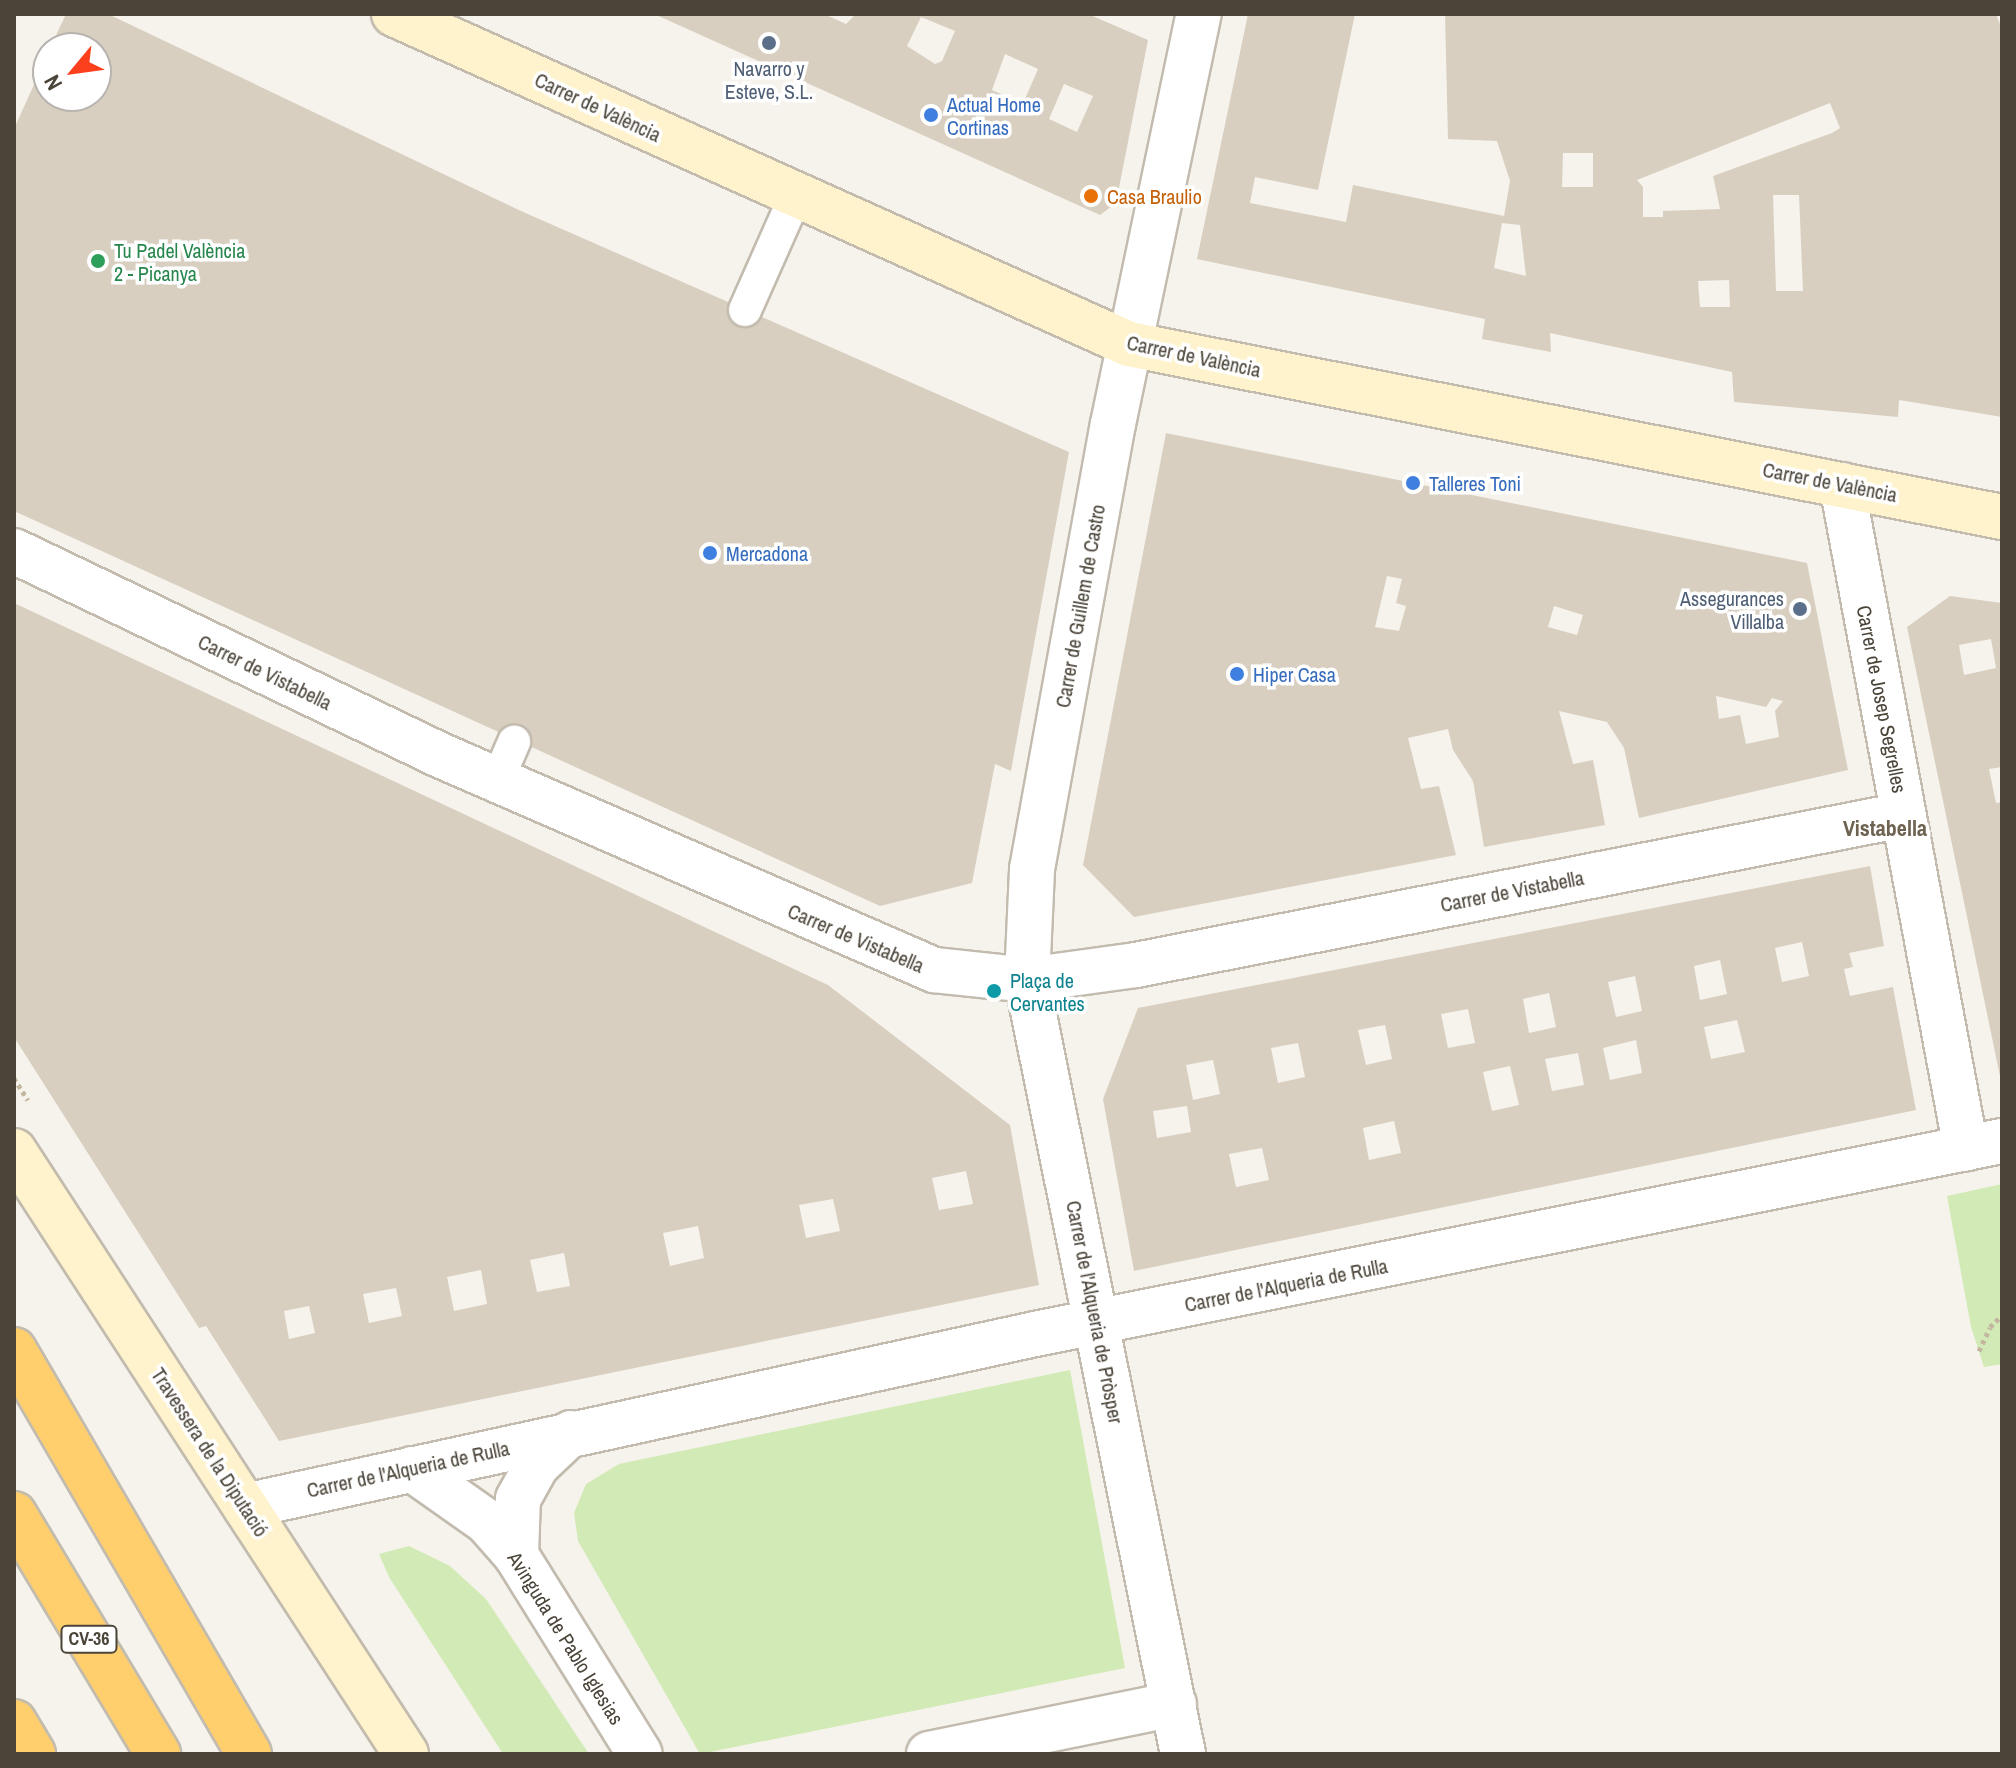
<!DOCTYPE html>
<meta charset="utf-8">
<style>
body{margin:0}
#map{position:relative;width:2016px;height:1768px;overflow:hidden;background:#f6f3ec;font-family:"Archivo Narrow",sans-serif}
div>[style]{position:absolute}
.green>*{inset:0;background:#d2eab5}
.building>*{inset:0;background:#d8cfc1}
.path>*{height:5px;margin-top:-2.5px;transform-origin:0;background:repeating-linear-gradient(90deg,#c4b79f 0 4px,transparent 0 8px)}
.roads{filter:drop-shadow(2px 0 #c2bbae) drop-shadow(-2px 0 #c2bbae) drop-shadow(0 2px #c2bbae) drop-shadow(0 -2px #c2bbae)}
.lane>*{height:32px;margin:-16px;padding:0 16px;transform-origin:16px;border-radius:16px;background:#fff}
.street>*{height:44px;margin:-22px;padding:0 22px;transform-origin:22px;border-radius:22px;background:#fff}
.secondary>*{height:44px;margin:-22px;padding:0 22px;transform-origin:22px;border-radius:22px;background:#fff3cd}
.highway>*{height:44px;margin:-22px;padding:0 22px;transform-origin:22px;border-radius:22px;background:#ffcf6e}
.dots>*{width:22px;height:22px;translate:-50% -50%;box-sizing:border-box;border:4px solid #fff;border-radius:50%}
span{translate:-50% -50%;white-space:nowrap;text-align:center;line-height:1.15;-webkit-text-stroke:7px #fff;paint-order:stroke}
.shield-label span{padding:2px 6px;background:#fff;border:2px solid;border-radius:6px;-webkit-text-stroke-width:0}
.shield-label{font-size:18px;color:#4b4439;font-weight:700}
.service-label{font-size:20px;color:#4e5e75}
.right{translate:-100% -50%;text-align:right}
.shop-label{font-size:20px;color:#366cbe}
.left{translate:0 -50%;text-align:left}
.street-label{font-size:20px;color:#4b4439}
.food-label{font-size:20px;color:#c56008}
.leisure-label{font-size:20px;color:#27864d}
.culture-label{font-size:20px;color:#0d838f}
.neighbourhood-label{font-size:22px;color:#6e6250;font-weight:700}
.frame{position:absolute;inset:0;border:16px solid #4b4439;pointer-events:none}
.north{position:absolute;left:32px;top:32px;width:80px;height:80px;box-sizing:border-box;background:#fff;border:2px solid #b7b4b0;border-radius:50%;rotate:241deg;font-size:22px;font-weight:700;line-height:32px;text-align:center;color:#4b4439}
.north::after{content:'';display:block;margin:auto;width:28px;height:36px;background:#fc3f1d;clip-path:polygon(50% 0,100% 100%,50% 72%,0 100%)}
</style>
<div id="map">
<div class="green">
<i style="clip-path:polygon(2002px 1184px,2002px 1364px,1984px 1367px,1971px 1327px,1947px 1196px)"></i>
<i style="clip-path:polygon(1070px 1370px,1125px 1668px,700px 1754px,578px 1541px,574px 1513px,586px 1484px,619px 1464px)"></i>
<i style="clip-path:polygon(409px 1546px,450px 1566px,486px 1599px,589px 1754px,503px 1754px,389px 1577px,379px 1554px)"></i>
</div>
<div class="building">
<i style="clip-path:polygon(66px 14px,108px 14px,521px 211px,1069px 452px,1011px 771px,995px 764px,972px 883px,880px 906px,14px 511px,14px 129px,48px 53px,48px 96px,96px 96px,96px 48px,50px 48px)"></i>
<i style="clip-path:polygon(evenodd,654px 14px,824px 14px,846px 24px,856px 14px,1088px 14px,1148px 40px,1116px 203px,1100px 215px,654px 14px,921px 17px,955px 31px,942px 61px,935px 64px,907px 46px,921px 17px,654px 14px,1005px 54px,1038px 69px,1025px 99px,1019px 102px,992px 90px,1005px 54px,654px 14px,1064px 84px,1093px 96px,1077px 132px,1049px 119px,1064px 84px)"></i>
<i style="clip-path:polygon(evenodd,1248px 14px,1355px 14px,1318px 190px,1255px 177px,1250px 203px,1346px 222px,1353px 185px,1504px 216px,1510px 181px,1497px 141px,1448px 139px,1445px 14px,1996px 14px,2002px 29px,2002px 417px,1899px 400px,1898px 417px,1734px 402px,1732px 372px,1550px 333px,1551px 352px,1482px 339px,1485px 319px,1197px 259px,1248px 14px,1830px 103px,1840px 128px,1832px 133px,1713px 176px,1720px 209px,1663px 211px,1663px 217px,1643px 217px,1643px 187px,1637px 180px,1830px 103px,1248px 14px,1563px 153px,1593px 153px,1593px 187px,1562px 187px,1563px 153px,1248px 14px,1773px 195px,1799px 195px,1803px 291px,1776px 291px,1773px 195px,1248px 14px,1502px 223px,1520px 225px,1526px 276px,1494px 268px,1502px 223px,1248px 14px,1729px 280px,1730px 307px,1700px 307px,1698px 281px,1729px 280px)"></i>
<i style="clip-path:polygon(evenodd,1166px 433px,1807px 563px,1848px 770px,1639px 818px,1624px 748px,1607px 722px,1559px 711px,1573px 764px,1593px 760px,1605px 825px,1484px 847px,1473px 781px,1453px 750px,1448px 729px,1408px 738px,1421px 789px,1439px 786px,1456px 855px,1134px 917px,1083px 865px,1166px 433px,1387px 576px,1402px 579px,1396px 603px,1406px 606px,1399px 631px,1375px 627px,1387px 576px,1166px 433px,1554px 606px,1583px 615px,1577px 635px,1548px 627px,1554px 606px,1166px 433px,1716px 696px,1766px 707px,1772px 698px,1783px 701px,1775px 711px,1779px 737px,1746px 744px,1740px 715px,1719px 719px,1716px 696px)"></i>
<i style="clip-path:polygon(evenodd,1950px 596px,2002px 603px,2002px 767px,1989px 769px,1996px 803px,2002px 802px,2002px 1086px,1907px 627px,1950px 596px,1991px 639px,1996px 668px,1964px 675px,1959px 645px,1991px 639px)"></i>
<i style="clip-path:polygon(evenodd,14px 603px,828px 985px,1010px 1125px,1039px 1285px,279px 1441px,206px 1326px,199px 1328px,14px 1037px,14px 603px,966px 1171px,973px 1204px,939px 1210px,932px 1178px,966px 1171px,14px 603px,833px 1199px,840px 1231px,806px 1238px,799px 1205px,833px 1199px,14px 603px,698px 1226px,704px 1258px,670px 1266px,663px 1233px,698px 1226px,14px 603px,564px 1253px,570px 1286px,537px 1292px,530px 1260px,564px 1253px,14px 603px,481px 1270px,487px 1304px,454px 1311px,447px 1277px,481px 1270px,14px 603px,396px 1288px,402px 1316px,369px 1323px,363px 1294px,396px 1288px,14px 603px,309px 1306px,315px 1333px,289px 1339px,284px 1311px,309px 1306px)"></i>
<i style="clip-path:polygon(evenodd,1870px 866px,1884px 946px,1849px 953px,1853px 967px,1844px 969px,1850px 996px,1893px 987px,1916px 1110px,1134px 1271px,1103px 1099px,1138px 1008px,1870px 866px,1802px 942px,1809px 976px,1782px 982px,1775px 948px,1802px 942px,1870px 866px,1720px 960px,1727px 994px,1700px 1000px,1694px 966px,1720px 960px,1870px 866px,1635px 976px,1642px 1011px,1616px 1017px,1608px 982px,1635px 976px,1870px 866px,1549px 993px,1556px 1027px,1529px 1033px,1523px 999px,1549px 993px,1870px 866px,1468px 1009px,1475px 1043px,1448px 1048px,1441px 1014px,1468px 1009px,1870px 866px,1737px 1020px,1745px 1052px,1711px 1059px,1704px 1027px,1737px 1020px,1870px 866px,1385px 1025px,1392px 1059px,1366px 1065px,1358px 1030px,1385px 1025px,1870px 866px,1636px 1040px,1642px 1073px,1610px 1080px,1603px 1048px,1636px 1040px,1870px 866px,1298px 1043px,1305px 1077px,1278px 1083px,1271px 1048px,1298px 1043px,1870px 866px,1578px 1053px,1584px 1085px,1552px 1091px,1545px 1059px,1578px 1053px,1870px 866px,1213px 1060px,1220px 1094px,1193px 1100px,1186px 1065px,1213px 1060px,1870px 866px,1510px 1066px,1519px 1105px,1492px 1111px,1483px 1072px,1510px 1066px,1870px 866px,1187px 1106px,1191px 1132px,1157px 1138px,1153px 1111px,1187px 1106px,1870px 866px,1394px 1121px,1401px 1153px,1369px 1160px,1363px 1128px,1394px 1121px,1870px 866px,1262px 1148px,1269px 1180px,1236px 1187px,1229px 1154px,1262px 1148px)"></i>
</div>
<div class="path">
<i style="left:14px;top:1078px;width:26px;rotate:58deg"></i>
<i style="left:1979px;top:1351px;width:26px;rotate:-65deg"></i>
<i style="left:1990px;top:1327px;width:17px;rotate:-45deg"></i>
</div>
<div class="roads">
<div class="lane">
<i style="left:745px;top:310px;width:124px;rotate:-66.1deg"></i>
<i style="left:497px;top:781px;width:43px;rotate:-66.4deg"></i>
</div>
<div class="street">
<i style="left:1842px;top:485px;width:675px;rotate:79.42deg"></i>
<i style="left:14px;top:551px;width:475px;rotate:25.6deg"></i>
<i style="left:442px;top:756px;width:537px;rotate:23.51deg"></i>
<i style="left:934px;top:970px;width:94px;rotate:6.1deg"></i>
<i style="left:1027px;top:980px;width:110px;rotate:-7.8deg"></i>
<i style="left:1136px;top:965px;width:782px;rotate:-11.07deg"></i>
<i style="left:412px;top:1469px;width:92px;rotate:35.2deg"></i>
<i style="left:487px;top:1522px;width:44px;rotate:48.7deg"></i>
<i style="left:516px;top:1555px;width:234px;rotate:58.1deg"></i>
<i style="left:245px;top:1506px;width:814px;rotate:-12.28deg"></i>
<i style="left:1040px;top:1333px;width:981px;rotate:-11.29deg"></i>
<i style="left:516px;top:1555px;width:56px;rotate:-88deg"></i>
<i style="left:518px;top:1499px;width:38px;rotate:-61deg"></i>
<i style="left:536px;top:1466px;width:48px;rotate:-43.3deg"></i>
<i style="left:929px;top:1754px;width:250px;rotate:-11.5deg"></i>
<i style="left:1183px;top:1754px;width:790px;rotate:-101.4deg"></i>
<i style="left:1027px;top:980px;width:111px;rotate:-87.4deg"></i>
<i style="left:1032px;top:869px;width:452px;rotate:-79.7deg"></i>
<i style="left:1113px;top:424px;width:419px;rotate:-78.2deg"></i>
</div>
<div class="secondary">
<i style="left:394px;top:14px;width:806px;rotate:24.18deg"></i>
<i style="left:1129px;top:344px;width:890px;rotate:11.21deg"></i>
<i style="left:14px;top:1151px;width:719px;rotate:56.97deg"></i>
</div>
<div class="highway">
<i style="left:14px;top:1350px;width:467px;rotate:59.8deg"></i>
<i style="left:14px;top:1514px;width:280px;rotate:59deg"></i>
<i style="left:14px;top:1722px;width:37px;rotate:59deg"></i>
</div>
</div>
<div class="dots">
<i style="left:769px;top:43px;background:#5c6f8a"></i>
<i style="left:931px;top:115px;background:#3f7fe0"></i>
<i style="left:1091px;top:196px;background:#e8710a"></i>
<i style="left:98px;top:261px;background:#2e9e5b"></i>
<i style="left:1413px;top:483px;background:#3f7fe0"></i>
<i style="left:710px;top:553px;background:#3f7fe0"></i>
<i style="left:1800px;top:609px;background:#5c6f8a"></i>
<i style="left:1237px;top:674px;background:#3f7fe0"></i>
<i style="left:994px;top:991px;background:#0f9aa8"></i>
</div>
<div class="shield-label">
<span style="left:89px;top:1639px">CV-36</span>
</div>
<div class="service-label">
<span style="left:769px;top:80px">Navarro y<br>Esteve, S.L.</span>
<span class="right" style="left:1784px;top:610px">Assegurances<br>Villalba</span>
</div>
<div class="shop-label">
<span class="left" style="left:947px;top:116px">Actual Home<br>Cortinas</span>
<span class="left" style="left:1429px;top:483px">Talleres Toni</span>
<span class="left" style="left:726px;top:553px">Mercadona</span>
<span class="left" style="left:1253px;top:674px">Hiper Casa</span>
</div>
<div class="street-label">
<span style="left:598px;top:107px;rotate:25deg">Carrer de València</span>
<span style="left:1194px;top:356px;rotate:12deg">Carrer de València</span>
<span style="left:1830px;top:482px;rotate:11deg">Carrer de València</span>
<span style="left:1080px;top:606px;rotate:-80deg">Carrer de Guillem de Castro</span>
<span style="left:265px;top:672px;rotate:26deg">Carrer de Vistabella</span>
<span style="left:1882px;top:699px;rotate:79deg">Carrer de Josep Segrelles</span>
<span style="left:1512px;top:891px;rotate:-11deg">Carrer de Vistabella</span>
<span style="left:856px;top:938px;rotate:23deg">Carrer de Vistabella</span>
<span style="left:1286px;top:1285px;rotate:-11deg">Carrer de l'Alqueria de Rulla</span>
<span style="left:1095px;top:1312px;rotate:79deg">Carrer de l'Alqueria de Pròsper</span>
<span style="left:210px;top:1452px;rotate:57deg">Travessera de la Diputació</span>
<span style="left:408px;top:1469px;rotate:-12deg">Carrer de l'Alqueria de Rulla</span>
<span style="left:566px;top:1638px;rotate:58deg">Avinguda de Pablo Iglesias</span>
</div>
<div class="food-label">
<span class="left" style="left:1107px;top:196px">Casa Braulio</span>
</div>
<div class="leisure-label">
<span class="left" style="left:114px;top:262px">Tu Padel València<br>2 - Picanya</span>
</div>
<div class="culture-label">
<span class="left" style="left:1010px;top:992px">Plaça de<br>Cervantes</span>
</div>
<div class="neighbourhood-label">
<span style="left:1885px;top:829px">Vistabella</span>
</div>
<div class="frame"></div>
<div class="north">N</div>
</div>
